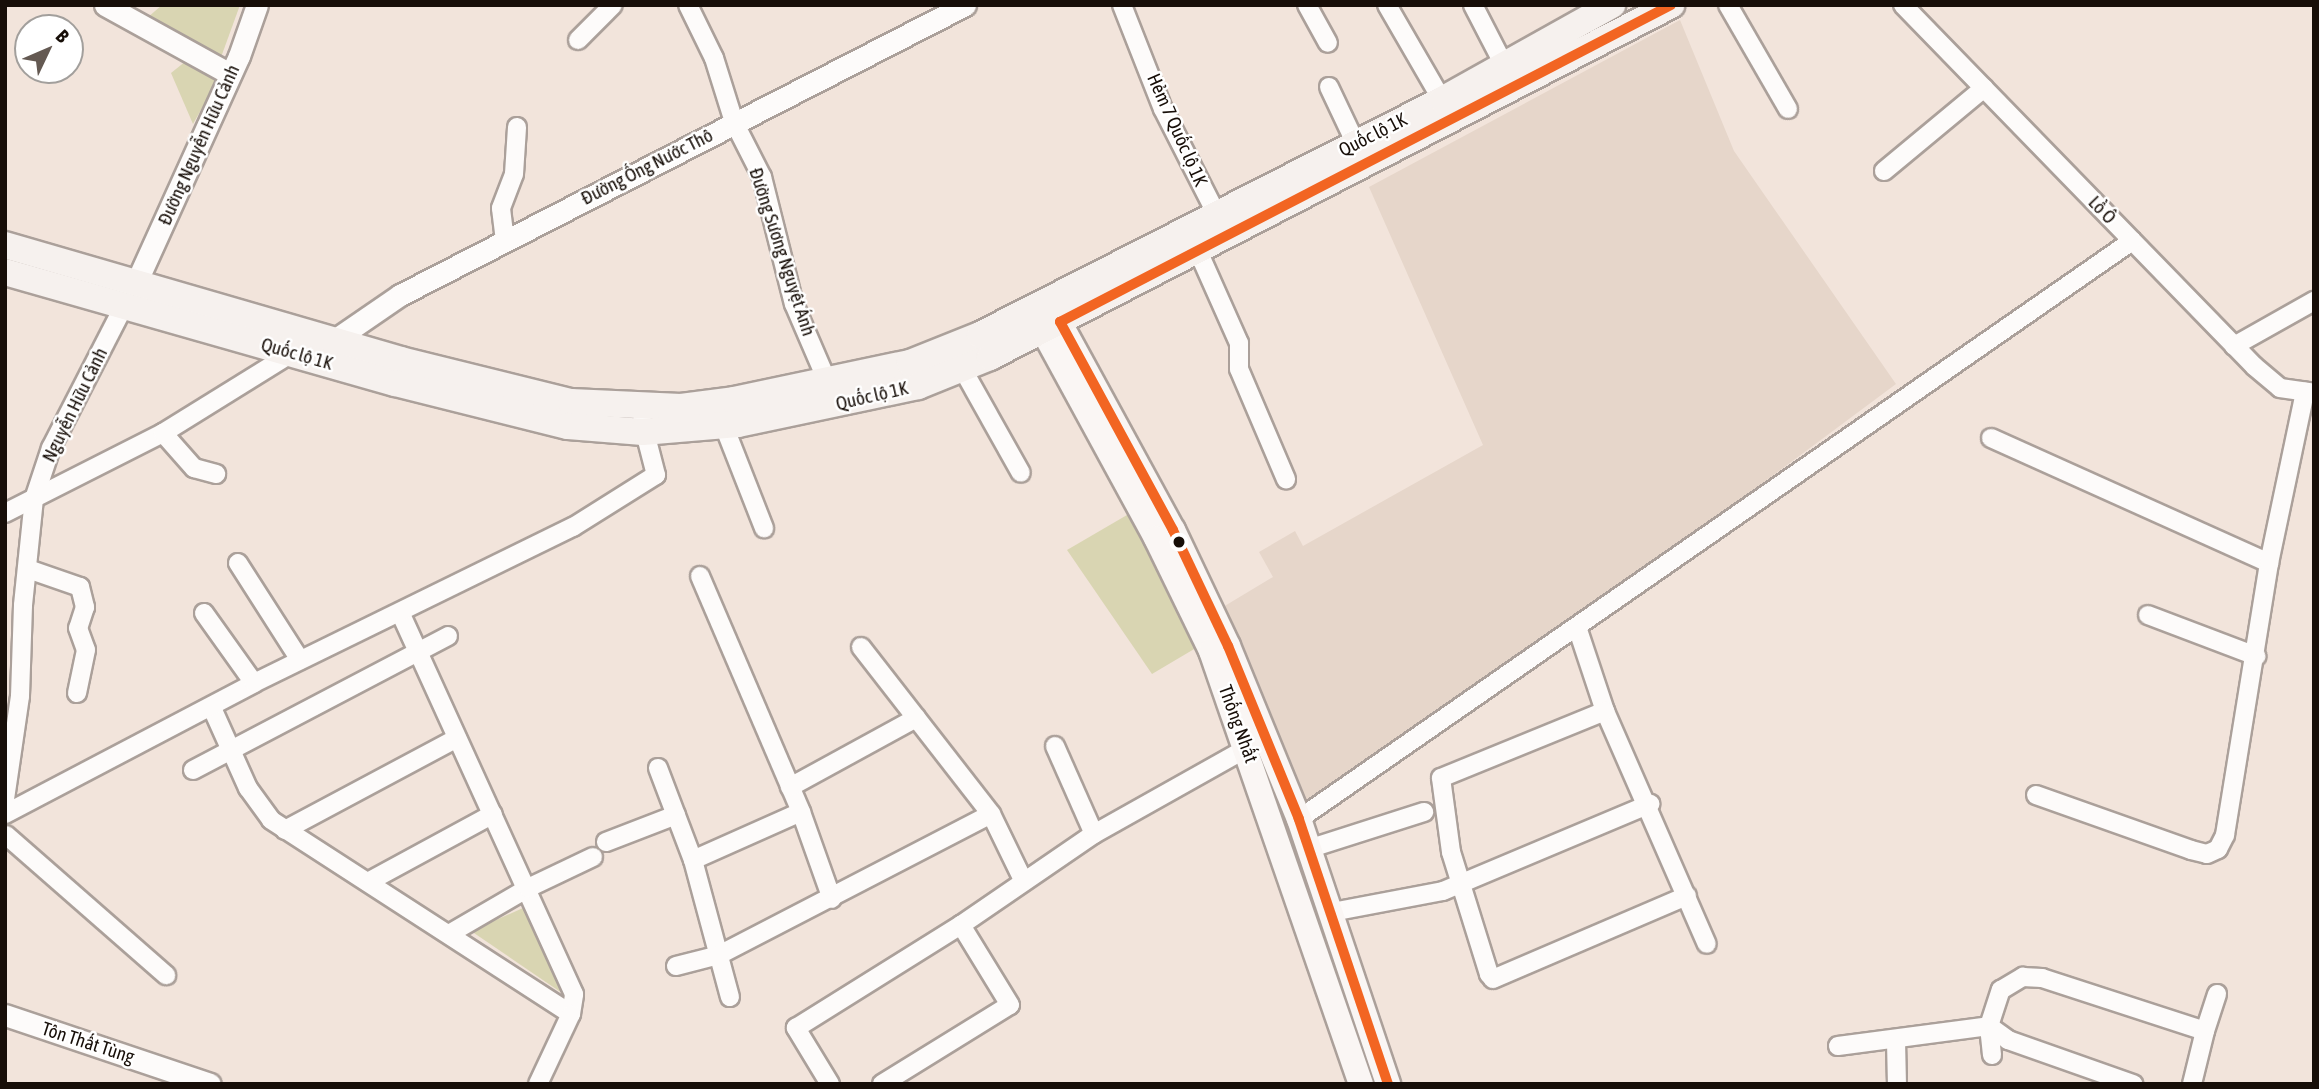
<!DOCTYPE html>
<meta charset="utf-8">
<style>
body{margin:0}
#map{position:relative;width:2319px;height:1089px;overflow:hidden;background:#f2e4db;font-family:"Asap Condensed",sans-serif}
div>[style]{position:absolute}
.education>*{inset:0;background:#e6d6ca}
.green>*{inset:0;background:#d9d5b2}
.roads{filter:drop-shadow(2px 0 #aba09a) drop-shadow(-2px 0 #aba09a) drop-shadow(0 2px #aba09a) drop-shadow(0 -2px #aba09a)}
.minor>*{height:18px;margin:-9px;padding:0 9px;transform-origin:9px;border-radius:9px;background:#fdfbfa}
.tertiary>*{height:21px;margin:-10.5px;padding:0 10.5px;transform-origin:10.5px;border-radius:10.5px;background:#fdfbfa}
.secondary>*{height:24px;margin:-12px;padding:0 12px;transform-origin:12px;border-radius:12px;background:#faf6f4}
.primary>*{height:26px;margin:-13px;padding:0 13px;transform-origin:13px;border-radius:13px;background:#f6f1ee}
.bus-1>*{height:10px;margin:-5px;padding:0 5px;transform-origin:5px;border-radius:5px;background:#f26522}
.dots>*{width:19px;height:19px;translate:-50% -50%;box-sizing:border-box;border:4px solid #fff;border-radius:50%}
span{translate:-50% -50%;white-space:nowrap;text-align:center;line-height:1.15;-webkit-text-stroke:5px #fff;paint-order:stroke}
.street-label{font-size:19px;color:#170e08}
.frame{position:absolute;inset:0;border:7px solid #170e08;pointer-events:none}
.north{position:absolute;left:14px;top:14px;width:70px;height:70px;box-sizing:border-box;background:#fff;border:2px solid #a29f9c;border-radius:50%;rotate:46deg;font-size:19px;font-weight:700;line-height:28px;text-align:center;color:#170e08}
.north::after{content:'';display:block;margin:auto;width:24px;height:32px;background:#645952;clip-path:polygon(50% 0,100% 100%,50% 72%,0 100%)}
</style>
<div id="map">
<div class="education">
<i style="clip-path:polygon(1680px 20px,1734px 151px,1896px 384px,1616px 592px,1304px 808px,1223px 607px,1273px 577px,1259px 552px,1295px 531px,1303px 546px,1483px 445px,1369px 187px)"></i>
</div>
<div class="green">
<i style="clip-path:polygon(162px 5px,240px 5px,220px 60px,147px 18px)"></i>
<i style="clip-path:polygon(186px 61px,219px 78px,193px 124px,171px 73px)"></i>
<i style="clip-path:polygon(1139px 508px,1206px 642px,1152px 674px,1067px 550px)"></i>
<i style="clip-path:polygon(523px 908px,562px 993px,471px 931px)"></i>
</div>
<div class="roads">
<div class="minor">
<i style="left:688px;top:5px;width:59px;rotate:63.9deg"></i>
<i style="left:714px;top:58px;width:67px;rotate:72.6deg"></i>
<i style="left:734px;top:122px;width:62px;rotate:63deg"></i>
<i style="left:762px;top:177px;width:131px;rotate:75.9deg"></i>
<i style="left:794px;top:304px;width:86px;rotate:66.7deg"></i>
<i style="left:1122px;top:5px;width:112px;rotate:68.5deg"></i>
<i style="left:1163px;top:109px;width:119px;rotate:63deg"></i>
<i style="left:1307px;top:5px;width:43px;rotate:61.1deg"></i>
<i style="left:1387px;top:5px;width:110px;rotate:59.9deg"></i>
<i style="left:1473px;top:5px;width:68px;rotate:62.7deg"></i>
<i style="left:1728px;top:5px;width:120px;rotate:60deg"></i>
<i style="left:1903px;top:5px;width:504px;rotate:45.8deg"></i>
<i style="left:2254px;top:366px;width:34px;rotate:40deg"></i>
<i style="left:2280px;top:388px;width:34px;rotate:8deg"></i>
<i style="left:578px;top:40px;width:49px;rotate:-45deg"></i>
<i style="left:1329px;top:87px;width:63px;rotate:64.7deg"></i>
<i style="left:1884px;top:171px;width:130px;rotate:-39.7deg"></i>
<i style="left:505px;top:241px;width:33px;rotate:-97deg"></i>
<i style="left:501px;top:208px;width:36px;rotate:-69deg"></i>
<i style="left:514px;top:174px;width:47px;rotate:-86.3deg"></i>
<i style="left:1198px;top:251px;width:101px;rotate:66deg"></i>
<i style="left:1239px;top:343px;width:26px;rotate:90deg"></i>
<i style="left:1239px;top:369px;width:120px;rotate:66.9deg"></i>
<i style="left:2234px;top:346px;width:92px;rotate:-29.4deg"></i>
<i style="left:962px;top:368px;width:120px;rotate:60.7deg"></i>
<i style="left:724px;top:426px;width:110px;rotate:68.6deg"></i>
<i style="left:163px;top:433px;width:47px;rotate:48.5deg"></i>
<i style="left:194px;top:468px;width:23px;rotate:15deg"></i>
<i style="left:1991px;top:438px;width:305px;rotate:24.2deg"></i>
<i style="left:5px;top:513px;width:177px;rotate:-26.9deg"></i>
<i style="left:163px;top:433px;width:152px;rotate:-31.8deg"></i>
<i style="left:238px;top:563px;width:115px;rotate:57.4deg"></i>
<i style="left:28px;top:569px;width:55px;rotate:19.1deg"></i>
<i style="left:80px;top:587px;width:21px;rotate:76deg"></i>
<i style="left:85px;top:607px;width:22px;rotate:108deg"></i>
<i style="left:78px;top:628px;width:23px;rotate:70deg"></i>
<i style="left:86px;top:650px;width:44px;rotate:101.8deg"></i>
<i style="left:700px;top:576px;width:257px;rotate:66.8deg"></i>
<i style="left:801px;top:812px;width:92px;rotate:70.4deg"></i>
<i style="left:204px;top:613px;width:86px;rotate:54.5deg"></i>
<i style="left:2148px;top:615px;width:116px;rotate:20.8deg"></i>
<i style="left:1578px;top:630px;width:85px;rotate:71.6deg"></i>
<i style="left:1605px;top:711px;width:254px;rotate:66.4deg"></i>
<i style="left:861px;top:647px;width:212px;rotate:52.1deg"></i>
<i style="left:212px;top:708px;width:88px;rotate:65.8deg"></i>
<i style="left:248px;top:788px;width:39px;rotate:54deg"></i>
<i style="left:271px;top:820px;width:357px;rotate:32.9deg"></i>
<i style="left:571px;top:1014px;width:20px;rotate:-81deg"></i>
<i style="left:574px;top:994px;width:419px;rotate:-114.5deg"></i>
<i style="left:1605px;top:711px;width:177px;rotate:157.8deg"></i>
<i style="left:1441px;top:778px;width:75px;rotate:82.3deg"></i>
<i style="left:1451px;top:852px;width:128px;rotate:72.7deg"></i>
<i style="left:1489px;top:974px;width:6px;rotate:51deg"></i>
<i style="left:1493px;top:979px;width:211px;rotate:-23.2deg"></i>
<i style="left:1055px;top:746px;width:96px;rotate:66.1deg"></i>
<i style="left:658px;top:768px;width:98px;rotate:69.2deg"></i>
<i style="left:693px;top:860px;width:118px;rotate:-24deg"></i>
<i style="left:193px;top:770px;width:288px;rotate:-27.7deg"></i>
<i style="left:790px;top:787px;width:144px;rotate:-28.7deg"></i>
<i style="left:2036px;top:795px;width:164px;rotate:19.5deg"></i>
<i style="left:2191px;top:850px;width:16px;rotate:14deg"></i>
<i style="left:2207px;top:854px;width:12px;rotate:-24deg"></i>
<i style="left:2218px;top:849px;width:16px;rotate:-63deg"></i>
<i style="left:2225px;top:835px;width:276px;rotate:-80.8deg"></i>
<i style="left:2269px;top:563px;width:175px;rotate:-78.1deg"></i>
<i style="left:5px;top:799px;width:104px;rotate:-81.7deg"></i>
<i style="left:20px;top:696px;width:91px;rotate:-88.1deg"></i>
<i style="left:23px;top:605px;width:107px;rotate:-84.1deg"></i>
<i style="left:34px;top:499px;width:54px;rotate:-71.6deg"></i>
<i style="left:51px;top:448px;width:160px;rotate:-62.8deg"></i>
<i style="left:5px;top:814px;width:281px;rotate:-27.7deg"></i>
<i style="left:254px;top:683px;width:355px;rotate:-26.1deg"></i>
<i style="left:573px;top:527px;width:98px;rotate:-32.1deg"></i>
<i style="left:656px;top:475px;width:56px;rotate:-104.5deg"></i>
<i style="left:1299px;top:819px;width:1014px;rotate:-34.76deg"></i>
<i style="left:285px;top:830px;width:195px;rotate:-28.1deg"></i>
<i style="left:6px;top:835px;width:213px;rotate:41.2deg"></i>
<i style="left:606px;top:842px;width:75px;rotate:-21.1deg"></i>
<i style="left:1308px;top:849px;width:122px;rotate:-17.7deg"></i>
<i style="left:693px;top:860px;width:142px;rotate:74.9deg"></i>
<i style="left:368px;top:882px;width:142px;rotate:-28.5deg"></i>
<i style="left:1332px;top:912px;width:113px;rotate:-10.7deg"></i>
<i style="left:1443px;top:891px;width:225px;rotate:-22.8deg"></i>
<i style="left:449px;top:934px;width:91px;rotate:-30.2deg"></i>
<i style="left:528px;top:888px;width:72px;rotate:-25.5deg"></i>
<i style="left:676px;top:966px;width:44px;rotate:-14.3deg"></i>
<i style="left:719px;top:955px;width:306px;rotate:-27.4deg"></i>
<i style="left:991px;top:814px;width:73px;rotate:64.1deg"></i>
<i style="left:1989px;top:1026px;width:24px;rotate:36deg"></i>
<i style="left:2008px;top:1040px;width:133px;rotate:19.4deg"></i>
<i style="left:2205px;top:1031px;width:39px;rotate:-72deg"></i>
<i style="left:1896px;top:1041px;width:43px;rotate:88.7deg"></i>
<i style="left:1838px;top:1046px;width:152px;rotate:-7.5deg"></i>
<i style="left:1992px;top:1055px;width:29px;rotate:-96deg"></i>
<i style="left:1989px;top:1026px;width:38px;rotate:-72deg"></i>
<i style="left:2001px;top:990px;width:26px;rotate:-31deg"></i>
<i style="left:2023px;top:977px;width:19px;rotate:3deg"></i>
<i style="left:2042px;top:978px;width:171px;rotate:18deg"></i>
<i style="left:2205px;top:1031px;width:55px;rotate:103.8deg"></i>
<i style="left:538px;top:1084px;width:77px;rotate:-64.8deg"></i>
<i style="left:830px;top:1084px;width:66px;rotate:-121.3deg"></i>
<i style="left:796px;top:1028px;width:195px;rotate:-32deg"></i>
<i style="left:961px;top:925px;width:161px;rotate:-34.4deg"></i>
<i style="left:1094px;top:834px;width:176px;rotate:-29.3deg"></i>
<i style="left:882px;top:1084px;width:150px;rotate:-31.7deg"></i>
<i style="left:1010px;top:1005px;width:94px;rotate:-121.5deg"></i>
</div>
<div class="tertiary">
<i style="left:105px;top:5px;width:143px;rotate:28.9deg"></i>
<i style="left:136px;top:283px;width:249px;rotate:-65.6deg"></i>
<i style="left:239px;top:56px;width:54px;rotate:-70.6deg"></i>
<i style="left:336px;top:339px;width:78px;rotate:-34.5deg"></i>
<i style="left:400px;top:295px;width:635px;rotate:-27.17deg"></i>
<i style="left:5px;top:1015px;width:216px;rotate:18.6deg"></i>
</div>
<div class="secondary">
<i style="left:1049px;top:303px;width:259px;rotate:61.4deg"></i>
<i style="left:1173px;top:530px;width:128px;rotate:64.6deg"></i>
<i style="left:1228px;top:646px;width:187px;rotate:67.7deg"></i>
<i style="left:1299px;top:819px;width:280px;rotate:71.4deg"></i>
<i style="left:1034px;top:314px;width:255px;rotate:61.4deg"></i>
<i style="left:1156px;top:538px;width:126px;rotate:64deg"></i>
<i style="left:1211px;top:651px;width:458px;rotate:70.9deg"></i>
</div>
<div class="primary">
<i style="left:5px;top:245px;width:412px;rotate:16.2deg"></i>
<i style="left:401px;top:360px;width:175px;rotate:13.9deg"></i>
<i style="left:571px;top:402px;width:110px;rotate:2.6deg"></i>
<i style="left:681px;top:407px;width:53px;rotate:-7.5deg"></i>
<i style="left:734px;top:400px;width:180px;rotate:-11.9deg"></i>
<i style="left:910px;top:363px;width:75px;rotate:-21.8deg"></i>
<i style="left:980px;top:335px;width:518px;rotate:-26.96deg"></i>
<i style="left:1442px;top:100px;width:195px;rotate:-29.2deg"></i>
<i style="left:5px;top:272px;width:405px;rotate:15.9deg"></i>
<i style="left:395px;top:383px;width:178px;rotate:14deg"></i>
<i style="left:568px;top:426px;width:75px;rotate:4.6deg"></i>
<i style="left:643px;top:432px;width:95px;rotate:-4.8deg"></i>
<i style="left:738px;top:424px;width:184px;rotate:-11.9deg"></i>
<i style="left:918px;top:386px;width:78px;rotate:-21.9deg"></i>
<i style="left:990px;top:357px;width:767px;rotate:-27.33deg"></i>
</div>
</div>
<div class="bus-1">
<i style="left:1388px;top:1084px;width:280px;rotate:-108.6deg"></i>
<i style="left:1299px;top:819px;width:187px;rotate:-112.3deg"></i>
<i style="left:1228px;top:646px;width:128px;rotate:-115.4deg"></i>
<i style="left:1173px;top:530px;width:237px;rotate:-118.5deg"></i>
<i style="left:1060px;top:322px;width:688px;rotate:-27.42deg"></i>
</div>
<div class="dots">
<i style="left:1179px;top:542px;background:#170e08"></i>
</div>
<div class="street-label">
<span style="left:1177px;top:130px;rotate:66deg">Hẻm 7 Quốc lộ 1K</span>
<span style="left:1373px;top:135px;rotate:-27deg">Quốc lộ 1K</span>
<span style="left:199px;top:145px;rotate:-66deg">Đường Nguyễn Hữu Cảnh</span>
<span style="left:647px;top:167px;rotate:-27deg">Đường Ống Nước Thô</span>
<span style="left:2102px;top:210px;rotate:46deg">Lồ Ô</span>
<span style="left:782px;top:252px;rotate:72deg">Đường Sương Nguyệt Ánh</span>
<span style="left:297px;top:354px;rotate:16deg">Quốc lộ 1K</span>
<span style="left:872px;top:396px;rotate:-13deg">Quốc lộ 1K</span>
<span style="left:75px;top:405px;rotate:-64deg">Nguyễn Hữu Cảnh</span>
<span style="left:1238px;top:724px;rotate:70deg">Thống Nhất</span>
<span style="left:88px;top:1043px;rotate:18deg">Tôn Thất Tùng</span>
</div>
<div class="frame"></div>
<div class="north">B</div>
</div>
